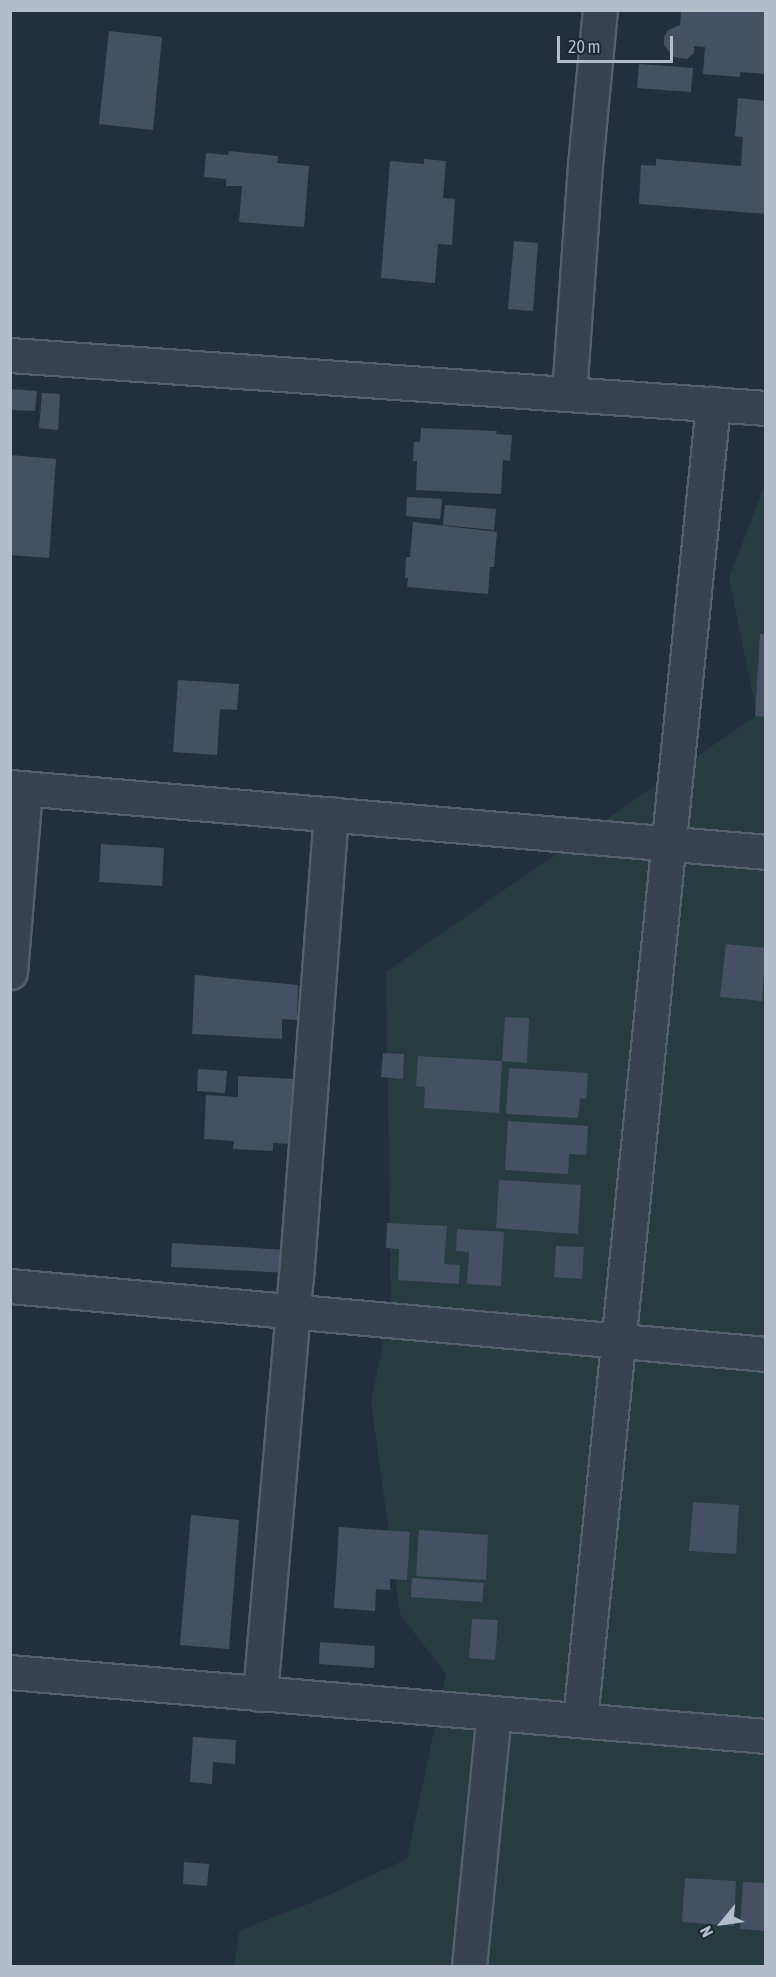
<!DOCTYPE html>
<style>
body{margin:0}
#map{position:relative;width:776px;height:1977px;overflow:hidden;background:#242f3e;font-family:"Asap Condensed",sans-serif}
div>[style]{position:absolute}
.green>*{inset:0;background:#263c3f}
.building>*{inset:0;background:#455162}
.roads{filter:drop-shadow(2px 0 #565f6c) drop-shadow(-2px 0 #565f6c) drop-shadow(0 2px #565f6c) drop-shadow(0 -2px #565f6c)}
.minor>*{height:33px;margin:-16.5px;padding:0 16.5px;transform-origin:16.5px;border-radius:16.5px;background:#38414e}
span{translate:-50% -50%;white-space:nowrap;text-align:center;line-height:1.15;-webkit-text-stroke:6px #1d2633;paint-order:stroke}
.frame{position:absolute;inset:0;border:12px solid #b4bcc9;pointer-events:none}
.north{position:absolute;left:692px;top:1893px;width:60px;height:60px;-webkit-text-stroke:4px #1d2633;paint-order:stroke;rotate:241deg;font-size:16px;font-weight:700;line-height:24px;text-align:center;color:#b4bcc9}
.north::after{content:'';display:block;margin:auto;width:21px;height:27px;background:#b4bcc9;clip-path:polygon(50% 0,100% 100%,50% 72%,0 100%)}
.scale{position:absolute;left:557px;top:36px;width:116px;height:27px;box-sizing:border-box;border:3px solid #b4bcc9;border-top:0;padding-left:8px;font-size:18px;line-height:21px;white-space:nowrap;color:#b4bcc9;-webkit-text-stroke:4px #1d2633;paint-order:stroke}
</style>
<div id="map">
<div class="green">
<i style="clip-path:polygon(765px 484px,765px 1966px,234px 1966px,239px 1931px,313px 1902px,407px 1859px,446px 1674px,400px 1614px,371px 1402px,391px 1305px,386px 972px,757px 715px,729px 578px)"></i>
</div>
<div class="building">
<i style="clip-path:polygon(681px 10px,766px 10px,766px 74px,740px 72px,740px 77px,703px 74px,705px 47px,694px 46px,694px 53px,687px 59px,674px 57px,664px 45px,664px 37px,668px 30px,680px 25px)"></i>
<i style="clip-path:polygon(109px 31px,162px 37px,153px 130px,99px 124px)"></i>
<i style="clip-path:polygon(639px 64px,693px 68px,691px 92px,637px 88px)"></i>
<i style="clip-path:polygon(738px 98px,766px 101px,766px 214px,639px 204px,641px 165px,656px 166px,656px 159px,741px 166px,743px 137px,735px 136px)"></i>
<i style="clip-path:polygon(229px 151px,278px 156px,277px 163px,309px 166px,304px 227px,239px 222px,242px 186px,226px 186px,226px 179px,204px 177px,206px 153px,228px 155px)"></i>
<i style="clip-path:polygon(424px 159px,446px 161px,443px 198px,455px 199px,452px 245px,438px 244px,435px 283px,381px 278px,390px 161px,424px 164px)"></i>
<i style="clip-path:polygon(514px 241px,538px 243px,533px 311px,508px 309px)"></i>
<i style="clip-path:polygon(10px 389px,37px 391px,35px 411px,10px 410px)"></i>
<i style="clip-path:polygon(42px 393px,60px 394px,58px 430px,39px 428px)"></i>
<i style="clip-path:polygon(421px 428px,497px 431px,496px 434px,512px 435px,510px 461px,503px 460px,501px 494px,416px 490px,417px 461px,413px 461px,414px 442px,420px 442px)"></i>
<i style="clip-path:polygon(10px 455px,56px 459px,49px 558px,10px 555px)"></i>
<i style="clip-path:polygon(407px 497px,442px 499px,440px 519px,406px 516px)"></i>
<i style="clip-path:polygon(445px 505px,496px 509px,494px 530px,443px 525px)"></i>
<i style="clip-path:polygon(413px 522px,497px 532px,494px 567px,490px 567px,488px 594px,407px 587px,408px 578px,405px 578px,406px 557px,410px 557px)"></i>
<i style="clip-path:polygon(760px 634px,766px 634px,766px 717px,755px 716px)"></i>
<i style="clip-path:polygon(178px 680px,239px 684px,237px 710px,220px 709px,217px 755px,173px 752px)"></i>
<i style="clip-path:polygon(101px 844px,164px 848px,162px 886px,99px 882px)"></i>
<i style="clip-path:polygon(726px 944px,766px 948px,762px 1001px,720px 997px)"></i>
<i style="clip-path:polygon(195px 975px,298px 985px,297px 1020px,282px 1019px,282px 1039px,192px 1034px)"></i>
<i style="clip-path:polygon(505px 1017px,529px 1018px,527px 1063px,502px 1061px)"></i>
<i style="clip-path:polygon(383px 1053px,404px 1054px,403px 1079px,381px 1077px)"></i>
<i style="clip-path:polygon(418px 1056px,502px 1061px,499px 1113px,424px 1108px,425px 1087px,416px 1086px)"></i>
<i style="clip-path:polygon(509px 1068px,588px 1073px,586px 1099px,580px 1098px,578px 1118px,506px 1114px)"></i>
<i style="clip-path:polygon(198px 1069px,227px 1071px,225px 1093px,197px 1091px)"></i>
<i style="clip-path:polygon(238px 1076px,293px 1079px,290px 1144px,273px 1143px,273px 1151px,233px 1149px,234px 1141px,204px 1139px,206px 1095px,238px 1097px)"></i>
<i style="clip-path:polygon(508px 1121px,588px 1126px,586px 1155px,569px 1154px,568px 1174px,505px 1170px)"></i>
<i style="clip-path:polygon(499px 1180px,581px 1185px,578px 1234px,496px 1228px)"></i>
<i style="clip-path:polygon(387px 1223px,447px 1226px,444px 1264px,460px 1265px,459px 1284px,398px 1280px,399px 1249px,386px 1248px)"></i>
<i style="clip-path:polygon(457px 1229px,504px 1232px,501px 1286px,467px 1284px,469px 1252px,456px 1251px)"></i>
<i style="clip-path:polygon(172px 1243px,289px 1250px,288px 1273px,171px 1267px)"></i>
<i style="clip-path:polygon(556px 1246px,584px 1247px,582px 1279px,554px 1277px)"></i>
<i style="clip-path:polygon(693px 1502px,739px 1505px,736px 1554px,689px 1551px)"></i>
<i style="clip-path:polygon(191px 1515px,239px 1520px,229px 1649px,180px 1645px)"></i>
<i style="clip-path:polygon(339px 1527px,410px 1532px,407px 1580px,390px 1579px,390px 1590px,376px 1589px,375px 1611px,334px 1608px)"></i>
<i style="clip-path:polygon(419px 1530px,488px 1535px,486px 1580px,416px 1576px)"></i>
<i style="clip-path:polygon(412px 1578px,484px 1583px,482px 1602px,411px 1597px)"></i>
<i style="clip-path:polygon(472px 1619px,498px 1620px,495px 1660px,469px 1658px)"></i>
<i style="clip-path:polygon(320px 1642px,375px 1646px,374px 1668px,319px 1664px)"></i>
<i style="clip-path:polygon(193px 1737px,236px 1740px,235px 1764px,213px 1762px,212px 1784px,190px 1782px)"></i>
<i style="clip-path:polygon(184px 1862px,209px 1864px,207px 1886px,183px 1884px)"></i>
<i style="clip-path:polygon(685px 1878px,736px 1881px,734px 1926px,682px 1922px)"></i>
<i style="clip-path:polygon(743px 1882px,766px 1883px,764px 1931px,740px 1929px)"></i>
</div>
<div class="roads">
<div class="minor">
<i style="left:10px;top:355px;width:758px;rotate:4.01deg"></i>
<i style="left:569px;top:394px;width:230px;rotate:-86deg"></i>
<i style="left:585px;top:165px;width:156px;rotate:-84.5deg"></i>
<i style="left:10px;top:787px;width:759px;rotate:4.91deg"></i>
<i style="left:10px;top:972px;width:184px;rotate:-85.3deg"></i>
<i style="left:10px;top:1286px;width:759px;rotate:5.14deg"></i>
<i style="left:10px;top:1672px;width:759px;rotate:4.84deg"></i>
<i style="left:260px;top:1694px;width:418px;rotate:-85.1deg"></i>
<i style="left:296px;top:1278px;width:465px;rotate:-85.7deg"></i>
<i style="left:580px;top:1720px;width:1323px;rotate:-84.23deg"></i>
<i style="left:469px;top:1966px;width:254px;rotate:-84.4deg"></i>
</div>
</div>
<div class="frame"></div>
<div class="north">N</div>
<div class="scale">20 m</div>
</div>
